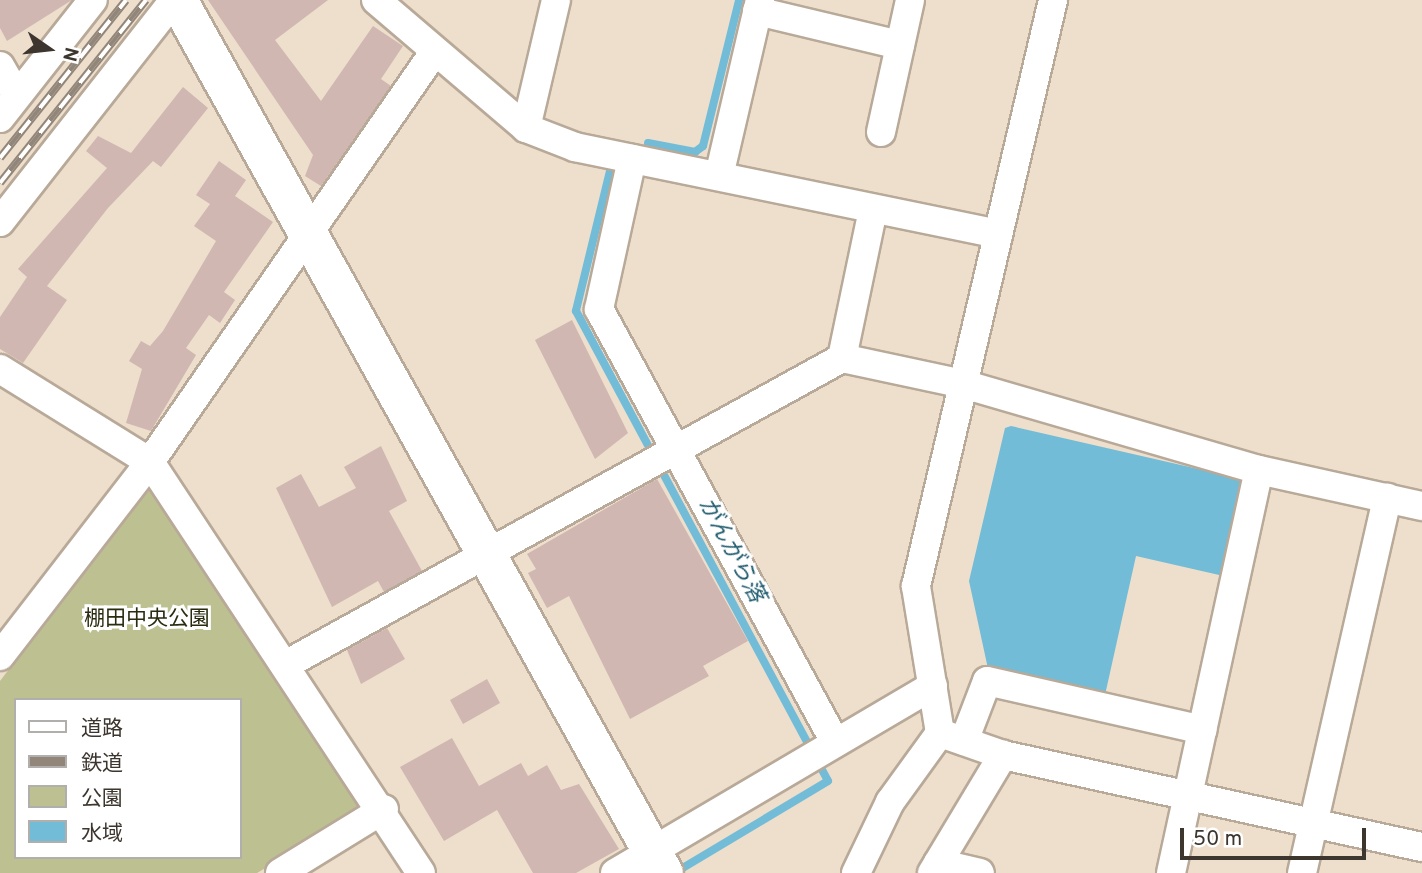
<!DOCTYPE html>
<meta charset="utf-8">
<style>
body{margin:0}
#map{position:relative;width:1422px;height:873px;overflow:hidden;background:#eedecc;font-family:Overpass,"Noto Sans JP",sans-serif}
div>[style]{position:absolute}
.green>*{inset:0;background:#bdc091}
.water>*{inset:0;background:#72bcd7}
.stream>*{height:8px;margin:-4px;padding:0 4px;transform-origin:4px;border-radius:4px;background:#72bcd7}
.building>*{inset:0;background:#d1b7b2}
.roads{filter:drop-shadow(2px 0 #b8a998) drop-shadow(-2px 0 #b8a998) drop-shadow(0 2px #b8a998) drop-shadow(0 -2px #b8a998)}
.street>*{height:28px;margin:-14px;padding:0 14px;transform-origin:14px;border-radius:14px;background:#fff}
.secondary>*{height:38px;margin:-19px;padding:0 19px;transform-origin:19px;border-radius:19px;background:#fff}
.rail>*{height:8px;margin-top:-4px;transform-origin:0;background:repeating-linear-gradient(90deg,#fff 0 16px,#918679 0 32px);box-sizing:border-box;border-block:2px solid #918679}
span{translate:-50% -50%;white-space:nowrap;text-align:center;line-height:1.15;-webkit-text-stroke:6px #fff;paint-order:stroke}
.park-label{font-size:21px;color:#2a2b0f}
.water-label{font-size:23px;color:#1d596c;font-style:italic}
.legend{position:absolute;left:14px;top:698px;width:228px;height:161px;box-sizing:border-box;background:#fff;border:2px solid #b1afac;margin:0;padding:9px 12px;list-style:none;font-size:21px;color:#3d362f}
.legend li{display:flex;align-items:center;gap:14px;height:35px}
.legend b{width:35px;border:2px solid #b1afac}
.north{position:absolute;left:14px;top:14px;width:70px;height:70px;-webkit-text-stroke:5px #fff;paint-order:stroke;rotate:104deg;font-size:19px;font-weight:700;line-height:28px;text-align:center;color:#3d362f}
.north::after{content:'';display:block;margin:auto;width:24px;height:32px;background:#3d362f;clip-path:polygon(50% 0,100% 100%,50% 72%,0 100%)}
.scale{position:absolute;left:1180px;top:828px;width:186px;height:32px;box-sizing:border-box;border:4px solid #3d362f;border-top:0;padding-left:9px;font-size:21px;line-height:24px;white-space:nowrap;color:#3d362f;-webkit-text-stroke:5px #fff;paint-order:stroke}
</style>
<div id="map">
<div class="green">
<i style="clip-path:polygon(evenodd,152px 482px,369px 807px,257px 873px,0 873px,0 681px,152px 482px,16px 700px,240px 700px,240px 857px,16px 857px,16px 700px)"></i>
</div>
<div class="water">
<i style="clip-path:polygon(1011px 426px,1242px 479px,1248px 488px,1228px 577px,1136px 556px,1103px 704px,990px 678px,969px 581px,1005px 428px)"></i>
</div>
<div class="stream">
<i style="left:648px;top:143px;width:48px;rotate:10.8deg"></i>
<i style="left:695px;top:152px;width:10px;rotate:-37deg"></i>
<i style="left:703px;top:146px;width:150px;rotate:-76.1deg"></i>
<i style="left:610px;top:171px;width:144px;rotate:103.7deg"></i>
<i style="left:576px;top:311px;width:533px;rotate:61.8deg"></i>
<i style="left:828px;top:781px;width:179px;rotate:149.1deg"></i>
</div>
<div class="building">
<i style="clip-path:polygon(0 0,72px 0,7px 41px,0 28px)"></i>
<i style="clip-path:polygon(208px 0,328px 0,275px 40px,321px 101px,373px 26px,403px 46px,381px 79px,391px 86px,321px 186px,305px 176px,313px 155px)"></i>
<i style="clip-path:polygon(183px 87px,208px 108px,161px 167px,153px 161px,108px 208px,47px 286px,67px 300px,23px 363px,0 349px,0 317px,27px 277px,18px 269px,107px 168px,86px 151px,98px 136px,131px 153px)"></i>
<i style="clip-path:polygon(219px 161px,246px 180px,235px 196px,273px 222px,224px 292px,235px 300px,220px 323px,209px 315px,186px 348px,196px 355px,151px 431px,126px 423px,142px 369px,129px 361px,141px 341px,150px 346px,163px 331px,216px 241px,194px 226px,210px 204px,196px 195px)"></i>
<i style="clip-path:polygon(572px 320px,628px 433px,595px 459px,535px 340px)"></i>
<i style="clip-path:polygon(381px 446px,407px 501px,389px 511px,422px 571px,384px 592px,378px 581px,332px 607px,276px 488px,301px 474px,319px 507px,356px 488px,344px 467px)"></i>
<i style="clip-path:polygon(657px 479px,748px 641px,703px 666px,709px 676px,630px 719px,569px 596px,547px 608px,528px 573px,536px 569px,527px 554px)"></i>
<i style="clip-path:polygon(387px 628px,405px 659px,361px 684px,347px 650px)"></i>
<i style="clip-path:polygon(487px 679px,500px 703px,463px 724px,450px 700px)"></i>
<i style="clip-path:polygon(452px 738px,479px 786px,521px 763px,528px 776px,547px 765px,561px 790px,579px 784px,619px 849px,576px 873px,533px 873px,497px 810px,444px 841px,400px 767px)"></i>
</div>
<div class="roads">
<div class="street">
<i style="left:376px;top:0;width:197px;rotate:40.5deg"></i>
<i style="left:526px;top:128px;width:53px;rotate:21.2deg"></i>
<i style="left:575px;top:147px;width:432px;rotate:11.6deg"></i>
<i style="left:757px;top:11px;width:147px;rotate:13.4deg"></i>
<i style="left:0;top:66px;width:34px;rotate:60deg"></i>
<i style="left:0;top:118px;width:150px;rotate:-51.8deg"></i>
<i style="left:526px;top:128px;width:131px;rotate:-76.8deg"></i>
<i style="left:881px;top:132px;width:135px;rotate:-77.6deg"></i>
<i style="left:632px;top:159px;width:154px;rotate:102.4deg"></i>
<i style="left:599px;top:309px;width:494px;rotate:61.4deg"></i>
<i style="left:719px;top:176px;width:181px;rotate:-76.9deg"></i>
<i style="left:0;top:222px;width:282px;rotate:-51.9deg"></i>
<i style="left:842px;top:358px;width:152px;rotate:-78.2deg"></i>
<i style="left:0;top:369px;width:176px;rotate:31.8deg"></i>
<i style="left:150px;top:462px;width:492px;rotate:56.6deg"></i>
<i style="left:0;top:656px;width:245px;rotate:-52.3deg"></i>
<i style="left:150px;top:462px;width:500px;rotate:-55.26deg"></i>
<i style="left:287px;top:664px;width:634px;rotate:-28.87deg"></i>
<i style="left:842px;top:358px;width:124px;rotate:12.1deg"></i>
<i style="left:963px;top:384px;width:308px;rotate:16.2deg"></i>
<i style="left:1259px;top:470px;width:167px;rotate:12.5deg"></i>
<i style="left:940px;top:733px;width:67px;rotate:19.2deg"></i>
<i style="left:1003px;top:755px;width:429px;rotate:12.4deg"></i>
<i style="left:964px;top:741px;width:64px;rotate:-69deg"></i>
<i style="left:987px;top:681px;width:221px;rotate:12.8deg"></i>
<i style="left:938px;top:863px;width:43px;rotate:13.4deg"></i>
<i style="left:280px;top:873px;width:122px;rotate:-31.6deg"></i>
<i style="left:615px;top:873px;width:369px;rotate:-30.5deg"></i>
<i style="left:856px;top:873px;width:79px;rotate:-64.4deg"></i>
<i style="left:890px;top:802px;width:85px;rotate:-54.1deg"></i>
<i style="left:940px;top:733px;width:149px;rotate:-99.3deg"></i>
<i style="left:916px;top:586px;width:602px;rotate:-76.84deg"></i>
<i style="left:932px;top:873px;width:138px;rotate:-59deg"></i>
<i style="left:1171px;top:873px;width:412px;rotate:-77.7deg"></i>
<i style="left:1302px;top:873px;width:385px;rotate:-77.2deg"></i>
</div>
<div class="secondary">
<i style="left:178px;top:0;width:999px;rotate:60.9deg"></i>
</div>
</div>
<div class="rail">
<i style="left:0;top:158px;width:202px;rotate:-51.4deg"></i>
<i style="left:0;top:183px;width:234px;rotate:-51.4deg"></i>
</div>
<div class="park-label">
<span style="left:147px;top:620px">棚田中央公園</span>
</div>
<div class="water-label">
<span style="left:730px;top:551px;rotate:62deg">がんがら落</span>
</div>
<ul class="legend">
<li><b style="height:9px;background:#fff"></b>道路</li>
<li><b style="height:9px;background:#918679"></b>鉄道</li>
<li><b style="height:19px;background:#bdc091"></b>公園</li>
<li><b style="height:19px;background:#72bcd7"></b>水域</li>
</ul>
<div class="north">N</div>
<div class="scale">50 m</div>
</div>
